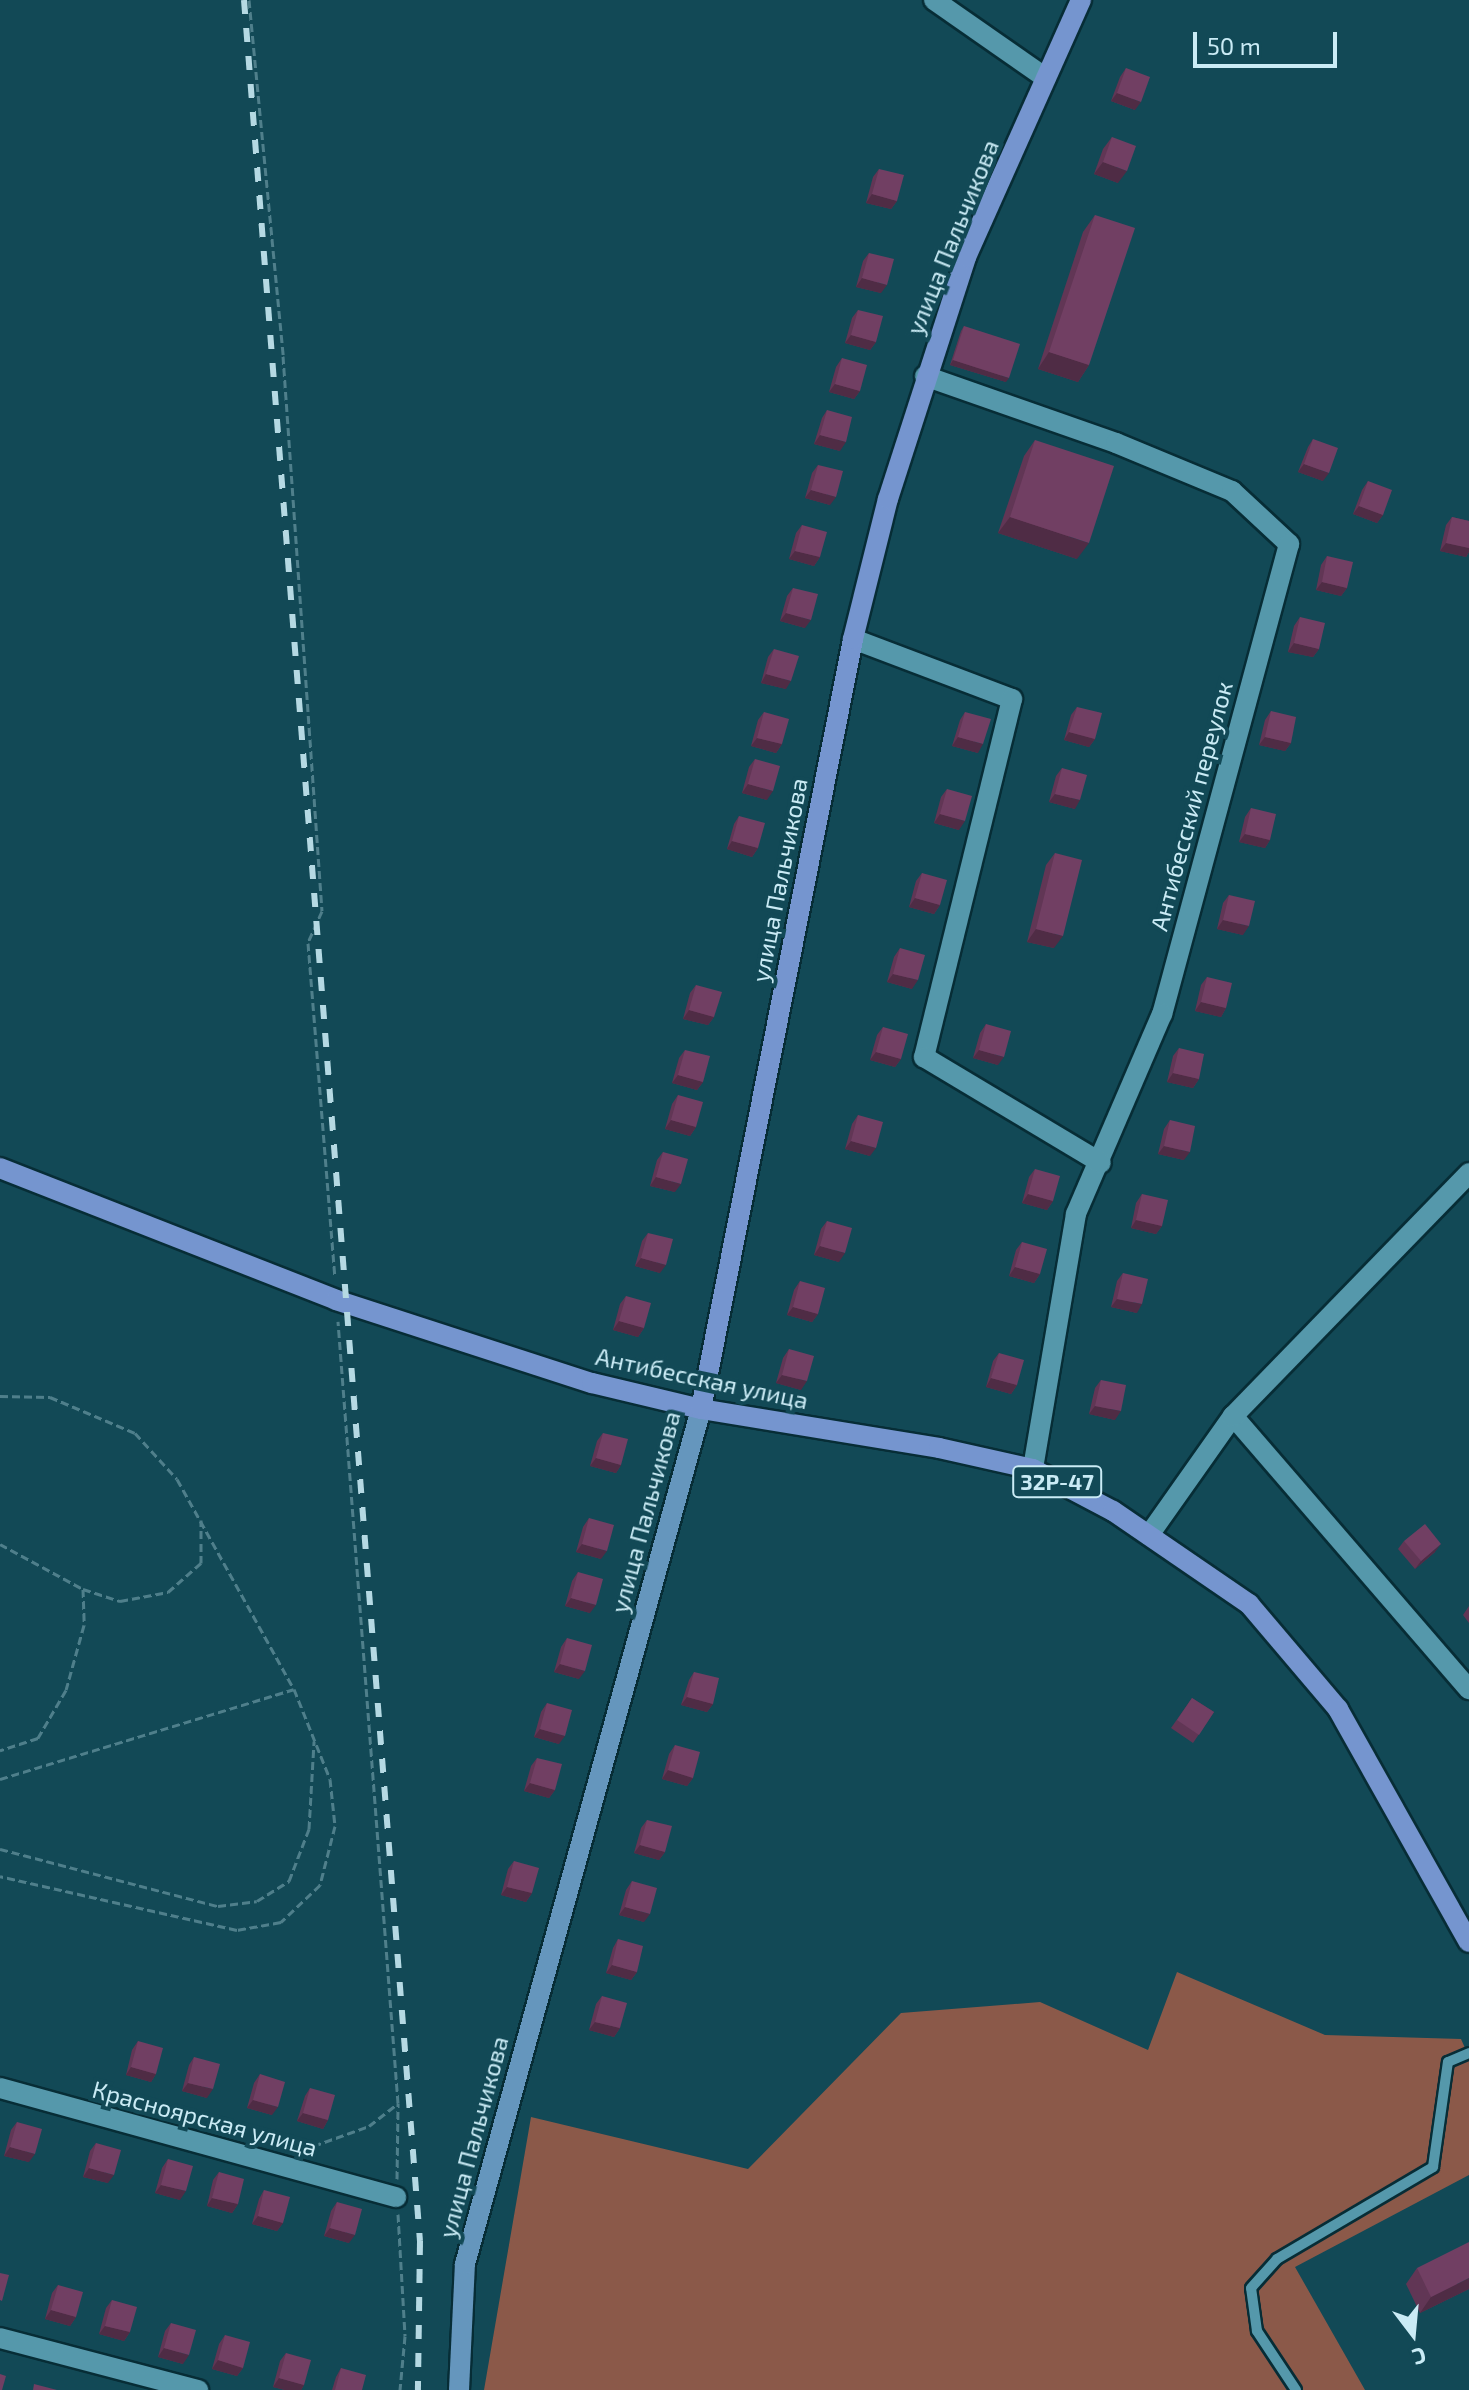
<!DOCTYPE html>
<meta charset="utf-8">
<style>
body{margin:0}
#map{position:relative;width:1469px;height:2390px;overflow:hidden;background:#124956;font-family:"Exo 2",sans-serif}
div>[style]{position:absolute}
.green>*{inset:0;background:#8b5949}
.path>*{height:3px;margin-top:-1.5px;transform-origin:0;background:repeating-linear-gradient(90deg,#4f7f8b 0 8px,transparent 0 12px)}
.roads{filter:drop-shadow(2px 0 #072d36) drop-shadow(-2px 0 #072d36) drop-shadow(0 2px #072d36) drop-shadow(0 -2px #072d36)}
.lane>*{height:10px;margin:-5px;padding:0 5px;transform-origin:5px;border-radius:5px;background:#5598ab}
.street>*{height:20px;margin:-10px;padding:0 10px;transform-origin:10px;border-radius:10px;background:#5598ab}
.secondary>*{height:20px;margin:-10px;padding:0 10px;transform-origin:10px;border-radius:10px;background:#6596bd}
.primary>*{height:20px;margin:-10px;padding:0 10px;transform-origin:10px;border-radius:10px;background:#7595cf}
.rail>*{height:6px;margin-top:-3px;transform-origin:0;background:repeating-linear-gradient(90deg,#b5d9e3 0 14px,transparent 0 28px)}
.wall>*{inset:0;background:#613655}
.shaded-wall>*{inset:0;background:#4f2c45}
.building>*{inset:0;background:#713f63}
span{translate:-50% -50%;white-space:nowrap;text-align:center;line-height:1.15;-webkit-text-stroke:8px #124956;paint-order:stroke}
.shield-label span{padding:2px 6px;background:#124956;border:2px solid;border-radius:6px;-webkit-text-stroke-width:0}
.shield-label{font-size:22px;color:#caebf5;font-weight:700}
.street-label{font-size:24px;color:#caebf5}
.north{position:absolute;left:1373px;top:2294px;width:80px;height:80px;-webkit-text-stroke:6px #124956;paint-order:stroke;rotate:164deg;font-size:22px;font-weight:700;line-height:32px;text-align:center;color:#caebf5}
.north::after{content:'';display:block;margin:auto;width:28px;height:36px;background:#caebf5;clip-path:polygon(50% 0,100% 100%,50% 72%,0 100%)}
.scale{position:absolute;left:1193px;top:32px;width:144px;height:36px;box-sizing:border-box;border:4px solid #caebf5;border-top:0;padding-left:10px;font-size:24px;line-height:28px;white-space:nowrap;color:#caebf5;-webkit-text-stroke:6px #124956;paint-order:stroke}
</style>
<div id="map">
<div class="green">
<i style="clip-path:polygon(1177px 1972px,1325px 2035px,1461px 2039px,1469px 2057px,1469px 2175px,1295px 2267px,1365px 2390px,484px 2390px,531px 2117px,748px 2169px,901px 2013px,1040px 2002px,1148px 2050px)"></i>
</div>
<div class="path">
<i style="left:249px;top:0;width:358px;rotate:84.5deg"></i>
<i style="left:283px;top:356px;width:556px;rotate:85.98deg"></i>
<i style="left:322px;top:911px;width:35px;rotate:114deg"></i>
<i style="left:308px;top:943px;width:335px;rotate:85.4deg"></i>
<i style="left:0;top:1396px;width:50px;rotate:1.1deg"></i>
<i style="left:50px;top:1397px;width:92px;rotate:23deg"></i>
<i style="left:135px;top:1433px;width:62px;rotate:47.6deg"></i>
<i style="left:177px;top:1479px;width:240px;rotate:60.9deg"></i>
<i style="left:294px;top:1689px;width:97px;rotate:68.2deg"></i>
<i style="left:330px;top:1779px;width:47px;rotate:83.9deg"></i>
<i style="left:335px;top:1826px;width:61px;rotate:104.3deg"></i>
<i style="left:320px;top:1885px;width:54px;rotate:136.5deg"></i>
<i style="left:281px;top:1922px;width:45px;rotate:169.7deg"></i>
<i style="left:237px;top:1930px;width:243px;rotate:-167.2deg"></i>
<i style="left:0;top:1544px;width:94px;rotate:28.5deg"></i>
<i style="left:83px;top:1589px;width:36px;rotate:88deg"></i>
<i style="left:84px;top:1625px;width:67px;rotate:105.5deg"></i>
<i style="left:66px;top:1690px;width:56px;rotate:120.3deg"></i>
<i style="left:38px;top:1738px;width:40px;rotate:162deg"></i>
<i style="left:83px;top:1589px;width:39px;rotate:18deg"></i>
<i style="left:120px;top:1601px;width:49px;rotate:-10.6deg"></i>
<i style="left:168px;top:1592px;width:44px;rotate:-41.3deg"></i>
<i style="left:201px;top:1563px;width:43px;rotate:-90deg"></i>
<i style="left:0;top:1779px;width:307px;rotate:-17deg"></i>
<i style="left:0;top:1849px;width:225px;rotate:14.7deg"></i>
<i style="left:218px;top:1906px;width:39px;rotate:-7deg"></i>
<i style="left:257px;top:1901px;width:38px;rotate:-32deg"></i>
<i style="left:289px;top:1881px;width:56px;rotate:-69deg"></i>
<i style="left:309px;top:1829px;width:88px;rotate:-86.7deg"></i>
<i style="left:302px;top:2150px;width:71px;rotate:-19.7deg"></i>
<i style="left:369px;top:2126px;width:37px;rotate:-38deg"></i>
<i style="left:398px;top:2103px;width:784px;rotate:-94.39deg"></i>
<i style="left:397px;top:2179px;width:76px;rotate:-89.2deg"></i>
<i style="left:398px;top:2214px;width:122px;rotate:86.7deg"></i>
<i style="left:405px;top:2336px;width:54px;rotate:95.3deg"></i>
</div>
<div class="roads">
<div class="lane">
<i style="left:1296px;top:2390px;width:71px;rotate:-123.5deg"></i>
<i style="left:1257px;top:2331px;width:43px;rotate:-97.9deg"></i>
<i style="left:1251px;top:2288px;width:39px;rotate:-48deg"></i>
<i style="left:1277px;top:2259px;width:181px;rotate:-30.5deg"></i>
<i style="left:1433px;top:2167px;width:106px;rotate:-81.9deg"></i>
<i style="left:1448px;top:2062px;width:23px;rotate:-23deg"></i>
</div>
<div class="street">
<i style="left:934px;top:0;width:136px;rotate:34.9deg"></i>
<i style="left:925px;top:376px;width:202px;rotate:19.3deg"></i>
<i style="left:1116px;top:443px;width:126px;rotate:22.5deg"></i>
<i style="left:1232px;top:491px;width:78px;rotate:42.9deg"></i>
<i style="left:1289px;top:544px;width:487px;rotate:105.1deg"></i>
<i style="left:1162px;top:1014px;width:218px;rotate:113.3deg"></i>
<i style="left:1076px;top:1214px;width:259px;rotate:99.6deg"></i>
<i style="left:853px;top:639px;width:170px;rotate:20.7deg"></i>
<i style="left:1012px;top:699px;width:369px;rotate:103.8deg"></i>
<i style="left:924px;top:1057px;width:206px;rotate:30.9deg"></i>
<i style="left:1233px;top:1416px;width:361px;rotate:49.2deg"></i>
<i style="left:1149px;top:1535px;width:146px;rotate:-54.8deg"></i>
<i style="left:1233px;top:1416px;width:339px;rotate:-45.8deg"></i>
<i style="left:0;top:2088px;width:411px;rotate:15.4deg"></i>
<i style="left:0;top:2338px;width:205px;rotate:14.7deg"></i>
</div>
<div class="secondary">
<i style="left:459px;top:2390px;width:126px;rotate:-87.3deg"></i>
<i style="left:465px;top:2264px;width:887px;rotate:-74.57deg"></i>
</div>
<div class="primary">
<i style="left:0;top:1168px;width:361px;rotate:21.4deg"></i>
<i style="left:336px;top:1300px;width:269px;rotate:18deg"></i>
<i style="left:592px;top:1383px;width:112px;rotate:13.4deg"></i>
<i style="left:701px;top:1409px;width:241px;rotate:9.3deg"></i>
<i style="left:939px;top:1448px;width:96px;rotate:12.6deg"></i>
<i style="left:1033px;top:1469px;width:90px;rotate:27.7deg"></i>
<i style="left:1113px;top:1511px;width:165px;rotate:34.4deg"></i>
<i style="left:1249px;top:1604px;width:138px;rotate:49.7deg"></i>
<i style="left:1338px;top:1709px;width:267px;rotate:60.7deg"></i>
<i style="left:701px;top:1409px;width:785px;rotate:-78.83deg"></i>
<i style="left:853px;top:639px;width:144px;rotate:-76deg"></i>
<i style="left:888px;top:499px;width:254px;rotate:-72.1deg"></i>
<i style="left:966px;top:257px;width:282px;rotate:-65.9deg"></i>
</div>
</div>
<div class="rail">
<i style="left:244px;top:0;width:2248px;rotate:85.51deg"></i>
<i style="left:420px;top:2241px;width:149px;rotate:90.8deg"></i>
</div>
<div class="wall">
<i style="clip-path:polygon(1126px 68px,1135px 110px,1111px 101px,1120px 77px)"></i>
<i style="clip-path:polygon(1112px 137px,1118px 183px,1094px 174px,1103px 149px)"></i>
<i style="clip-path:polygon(879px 169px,897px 201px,891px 209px,866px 203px,873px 177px)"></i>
<i style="clip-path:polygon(1095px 215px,1089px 365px,1078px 382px,1038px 369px,1083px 232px)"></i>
<i style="clip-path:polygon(869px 253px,881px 293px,856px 287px,863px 261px)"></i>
<i style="clip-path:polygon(858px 310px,876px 342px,870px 350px,845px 343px,852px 318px)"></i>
<i style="clip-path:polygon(964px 326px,1006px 382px,950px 365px,961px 331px)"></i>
<i style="clip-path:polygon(842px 358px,860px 391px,854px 399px,829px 392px,836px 367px)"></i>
<i style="clip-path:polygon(827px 410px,840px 451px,814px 444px,822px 418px)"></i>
<i style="clip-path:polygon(1313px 439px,1323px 481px,1298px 472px,1308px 447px)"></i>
<i style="clip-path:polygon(1035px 440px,1077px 559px,998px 533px,1024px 456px)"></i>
<i style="clip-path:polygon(818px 465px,830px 505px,805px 498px,812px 473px)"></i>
<i style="clip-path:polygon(1368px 481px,1383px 515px,1377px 523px,1353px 514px,1362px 490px)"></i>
<i style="clip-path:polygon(1452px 517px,1469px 521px,1469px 552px,1466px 557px,1440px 551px,1446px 525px)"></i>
<i style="clip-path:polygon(802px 525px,820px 557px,814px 566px,789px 559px,796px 533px)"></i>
<i style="clip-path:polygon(1327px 556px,1347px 588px,1341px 596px,1316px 590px,1321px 565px)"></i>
<i style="clip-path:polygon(793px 588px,805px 628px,780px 621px,787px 596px)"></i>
<i style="clip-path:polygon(1300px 617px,1319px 649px,1313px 657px,1288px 652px,1294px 626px)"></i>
<i style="clip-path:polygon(774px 649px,786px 689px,761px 683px,768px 657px)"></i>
<i style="clip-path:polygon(1077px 707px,1095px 739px,1089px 747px,1064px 740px,1071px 715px)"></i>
<i style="clip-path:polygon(1271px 711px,1291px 743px,1285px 751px,1259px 745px,1265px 720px)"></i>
<i style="clip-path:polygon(764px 712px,782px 744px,776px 753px,751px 746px,758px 720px)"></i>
<i style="clip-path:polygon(965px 712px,978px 753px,952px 746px,960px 720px)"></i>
<i style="clip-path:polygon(755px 759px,767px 800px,742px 793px,749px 767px)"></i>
<i style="clip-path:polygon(1062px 768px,1075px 809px,1049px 802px,1056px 776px)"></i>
<i style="clip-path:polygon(947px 789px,959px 830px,934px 823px,941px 797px)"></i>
<i style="clip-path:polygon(1251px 808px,1270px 840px,1265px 848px,1239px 842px,1245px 817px)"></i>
<i style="clip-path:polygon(739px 816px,758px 848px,752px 857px,727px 849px,734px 824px)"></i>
<i style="clip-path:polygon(1055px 853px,1054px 948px,1027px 942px,1046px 865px)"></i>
<i style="clip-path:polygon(922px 873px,940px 905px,934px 914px,909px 907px,916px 881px)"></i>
<i style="clip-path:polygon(1229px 895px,1243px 935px,1217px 929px,1223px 903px)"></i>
<i style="clip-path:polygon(900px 948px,912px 989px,887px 982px,894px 957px)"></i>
<i style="clip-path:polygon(1207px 977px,1226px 1008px,1221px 1017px,1195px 1011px,1201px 985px)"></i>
<i style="clip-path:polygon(696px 985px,714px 1017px,708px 1025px,683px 1019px,690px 993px)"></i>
<i style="clip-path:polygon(986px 1024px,998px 1065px,973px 1058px,980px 1033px)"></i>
<i style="clip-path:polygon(883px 1027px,901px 1059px,895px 1067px,870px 1060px,877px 1035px)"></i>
<i style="clip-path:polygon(1179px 1048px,1199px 1079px,1193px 1088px,1167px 1082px,1173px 1056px)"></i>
<i style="clip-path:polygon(685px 1050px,703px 1082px,697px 1090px,672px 1083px,679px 1058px)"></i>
<i style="clip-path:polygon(678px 1095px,696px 1127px,690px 1136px,665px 1129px,672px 1104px)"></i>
<i style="clip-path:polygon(858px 1115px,870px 1156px,845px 1149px,852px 1124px)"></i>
<i style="clip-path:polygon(1170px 1120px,1184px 1160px,1158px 1154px,1164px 1129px)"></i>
<i style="clip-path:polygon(663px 1152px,675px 1192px,650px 1186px,657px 1160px)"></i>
<i style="clip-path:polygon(1035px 1169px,1053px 1201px,1047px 1210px,1022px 1203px,1029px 1177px)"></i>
<i style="clip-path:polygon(1142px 1194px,1162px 1226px,1156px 1234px,1131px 1228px,1136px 1203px)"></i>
<i style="clip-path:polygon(827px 1221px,839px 1262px,814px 1255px,821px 1229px)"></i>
<i style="clip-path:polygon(648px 1233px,660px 1273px,635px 1266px,642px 1241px)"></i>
<i style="clip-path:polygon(1022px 1242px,1040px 1274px,1034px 1283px,1009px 1276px,1016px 1250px)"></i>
<i style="clip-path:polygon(1123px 1273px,1137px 1313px,1111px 1307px,1117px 1281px)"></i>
<i style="clip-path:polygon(800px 1281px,818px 1314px,812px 1322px,787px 1315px,794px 1290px)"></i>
<i style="clip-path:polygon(626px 1296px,644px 1328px,638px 1337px,613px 1330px,620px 1304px)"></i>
<i style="clip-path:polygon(789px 1349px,801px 1390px,776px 1383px,783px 1358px)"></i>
<i style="clip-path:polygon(999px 1353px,1017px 1385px,1011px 1394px,986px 1387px,993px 1361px)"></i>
<i style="clip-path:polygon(1101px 1380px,1115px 1420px,1089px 1414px,1095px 1388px)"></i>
<i style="clip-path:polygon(603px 1433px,621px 1465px,616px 1473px,590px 1466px,597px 1441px)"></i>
<i style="clip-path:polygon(589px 1518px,601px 1559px,576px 1552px,583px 1527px)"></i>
<i style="clip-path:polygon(1404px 1541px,1435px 1552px,1415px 1569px,1398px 1549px)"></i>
<i style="clip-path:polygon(578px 1572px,590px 1613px,565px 1606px,572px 1581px)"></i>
<i style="clip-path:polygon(1469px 1606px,1469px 1623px,1463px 1615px)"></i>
<i style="clip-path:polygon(567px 1638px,579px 1679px,554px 1672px,561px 1647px)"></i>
<i style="clip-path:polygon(694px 1672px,713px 1704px,707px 1712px,681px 1705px,689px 1680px)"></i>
<i style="clip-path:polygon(1192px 1698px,1214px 1712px,1193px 1743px,1171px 1728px)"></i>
<i style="clip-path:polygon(547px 1703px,559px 1744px,534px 1737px,541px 1712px)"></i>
<i style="clip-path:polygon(675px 1745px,693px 1778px,687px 1786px,662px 1779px,669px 1754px)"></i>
<i style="clip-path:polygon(537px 1758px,555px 1790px,549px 1798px,524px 1791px,531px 1766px)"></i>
<i style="clip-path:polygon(647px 1820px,665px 1852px,659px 1860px,634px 1853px,641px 1828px)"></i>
<i style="clip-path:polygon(514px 1861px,532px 1893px,526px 1902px,501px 1895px,508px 1869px)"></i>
<i style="clip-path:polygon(632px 1881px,644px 1922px,619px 1915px,626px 1890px)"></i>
<i style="clip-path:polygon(618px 1939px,637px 1972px,631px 1980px,606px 1973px,613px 1948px)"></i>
<i style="clip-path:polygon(602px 1996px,620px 2028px,614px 2037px,589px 2030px,596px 2004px)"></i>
<i style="clip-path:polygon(138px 2041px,156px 2074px,151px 2082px,126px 2075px,132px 2050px)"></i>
<i style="clip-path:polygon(194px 2057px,207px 2098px,182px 2091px,189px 2065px)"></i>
<i style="clip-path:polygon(260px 2074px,272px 2115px,247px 2108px,254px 2083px)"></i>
<i style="clip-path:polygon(310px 2088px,328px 2120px,323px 2129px,297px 2121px,305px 2096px)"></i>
<i style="clip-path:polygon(17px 2122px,29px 2162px,4px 2156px,11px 2130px)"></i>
<i style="clip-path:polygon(96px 2143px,108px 2183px,83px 2177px,90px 2151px)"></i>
<i style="clip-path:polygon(168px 2159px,180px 2200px,155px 2193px,162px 2168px)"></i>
<i style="clip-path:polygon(219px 2172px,238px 2204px,232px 2213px,207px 2206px,213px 2180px)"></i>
<i style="clip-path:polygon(264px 2190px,283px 2223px,277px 2231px,252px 2224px,259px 2199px)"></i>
<i style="clip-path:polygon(337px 2202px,349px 2243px,324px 2236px,331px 2211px)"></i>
<i style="clip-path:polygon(1417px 2268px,1469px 2289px,1420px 2313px,1406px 2284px)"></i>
<i style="clip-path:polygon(58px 2285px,76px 2317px,70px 2326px,45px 2319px,52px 2293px)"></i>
<i style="clip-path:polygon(112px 2300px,130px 2332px,124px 2341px,99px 2334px,106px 2308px)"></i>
<i style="clip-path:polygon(171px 2323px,183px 2364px,158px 2357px,165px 2331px)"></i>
<i style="clip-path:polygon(225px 2335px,243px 2368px,237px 2376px,212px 2369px,219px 2344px)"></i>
<i style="clip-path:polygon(286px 2353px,304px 2385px,301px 2390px,285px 2390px,273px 2387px,280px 2361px)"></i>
<i style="clip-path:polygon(341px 2368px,362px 2390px,332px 2390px,336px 2377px)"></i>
</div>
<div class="shaded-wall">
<i style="clip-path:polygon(1117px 93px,1141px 102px,1135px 110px,1111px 101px)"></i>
<i style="clip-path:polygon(1103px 162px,1127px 171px,1118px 183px,1094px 174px)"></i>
<i style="clip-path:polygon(872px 194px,897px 201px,891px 209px,866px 203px)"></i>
<i style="clip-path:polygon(862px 278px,887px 285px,881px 293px,856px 287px)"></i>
<i style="clip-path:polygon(851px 335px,876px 342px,870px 350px,845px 343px)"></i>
<i style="clip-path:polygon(1049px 352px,1089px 365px,1078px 382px,1038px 369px)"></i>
<i style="clip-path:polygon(953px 360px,1009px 378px,1006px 382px,950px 365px)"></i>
<i style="clip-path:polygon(835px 384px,860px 391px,854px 399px,829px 392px)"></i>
<i style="clip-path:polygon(820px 435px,846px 442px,840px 451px,814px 444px)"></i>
<i style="clip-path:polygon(1304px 464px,1329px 473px,1323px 481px,1298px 472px)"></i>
<i style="clip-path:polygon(811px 490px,836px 497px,830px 505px,805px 498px)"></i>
<i style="clip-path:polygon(1359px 506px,1383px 515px,1377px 523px,1353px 514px)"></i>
<i style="clip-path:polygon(1010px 517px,1089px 543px,1077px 559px,998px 533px)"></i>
<i style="clip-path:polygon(1446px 543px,1469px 548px,1469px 552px,1466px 557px,1440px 551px)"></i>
<i style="clip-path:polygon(795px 551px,820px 557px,814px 566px,789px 559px)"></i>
<i style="clip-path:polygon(1322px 582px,1347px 588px,1341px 596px,1316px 590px)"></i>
<i style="clip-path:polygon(786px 613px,811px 620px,805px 628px,780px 621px)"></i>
<i style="clip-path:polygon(1294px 643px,1319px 649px,1313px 657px,1288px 652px)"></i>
<i style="clip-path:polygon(766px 674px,791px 681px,786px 689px,761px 683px)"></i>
<i style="clip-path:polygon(1069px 732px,1095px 739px,1089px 747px,1064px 740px)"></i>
<i style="clip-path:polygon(958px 737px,983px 744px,978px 753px,952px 746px)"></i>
<i style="clip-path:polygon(1265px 737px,1291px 743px,1285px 751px,1259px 745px)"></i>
<i style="clip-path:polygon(757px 738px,782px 744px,776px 753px,751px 746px)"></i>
<i style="clip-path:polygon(748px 784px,773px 791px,767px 800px,742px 793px)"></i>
<i style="clip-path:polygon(1055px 794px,1080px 800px,1075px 809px,1049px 802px)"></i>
<i style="clip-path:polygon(940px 814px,965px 821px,959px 830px,934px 823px)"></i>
<i style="clip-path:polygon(1245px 834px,1270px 840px,1265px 848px,1239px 842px)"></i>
<i style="clip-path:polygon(732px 841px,758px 848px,752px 857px,727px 849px)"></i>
<i style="clip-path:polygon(915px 898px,940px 905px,934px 914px,909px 907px)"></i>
<i style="clip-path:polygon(1223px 920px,1249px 926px,1243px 935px,1217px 929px)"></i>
<i style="clip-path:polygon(1036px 929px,1063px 936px,1054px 948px,1027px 942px)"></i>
<i style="clip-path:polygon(893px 974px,918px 980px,912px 989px,887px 982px)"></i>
<i style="clip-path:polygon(1201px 1002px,1226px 1008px,1221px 1017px,1195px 1011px)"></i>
<i style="clip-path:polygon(689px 1010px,714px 1017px,708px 1025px,683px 1019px)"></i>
<i style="clip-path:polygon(979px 1050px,1004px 1057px,998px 1065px,973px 1058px)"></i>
<i style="clip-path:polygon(876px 1052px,901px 1059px,895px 1067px,870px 1060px)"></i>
<i style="clip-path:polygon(1173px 1073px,1199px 1079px,1193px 1088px,1167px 1082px)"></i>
<i style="clip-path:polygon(678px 1075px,703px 1082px,697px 1090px,672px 1083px)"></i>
<i style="clip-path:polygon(671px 1120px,696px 1127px,690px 1136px,665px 1129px)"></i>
<i style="clip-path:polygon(851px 1141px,876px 1148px,870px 1156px,845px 1149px)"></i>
<i style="clip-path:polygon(1164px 1146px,1190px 1152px,1184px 1160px,1158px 1154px)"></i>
<i style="clip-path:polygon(656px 1177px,681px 1184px,675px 1192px,650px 1186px)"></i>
<i style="clip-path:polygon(1028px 1194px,1053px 1201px,1047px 1210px,1022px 1203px)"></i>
<i style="clip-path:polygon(1136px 1220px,1162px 1226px,1156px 1234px,1131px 1228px)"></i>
<i style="clip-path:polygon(820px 1246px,845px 1253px,839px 1262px,814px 1255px)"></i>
<i style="clip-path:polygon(641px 1258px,666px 1265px,660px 1273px,635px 1266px)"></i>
<i style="clip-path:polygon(1015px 1267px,1040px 1274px,1034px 1283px,1009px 1276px)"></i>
<i style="clip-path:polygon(1117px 1299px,1142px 1304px,1137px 1313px,1111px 1307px)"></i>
<i style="clip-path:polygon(793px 1307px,818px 1314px,812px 1322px,787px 1315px)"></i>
<i style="clip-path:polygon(619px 1321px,644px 1328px,638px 1337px,613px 1330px)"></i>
<i style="clip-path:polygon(782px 1375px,807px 1381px,801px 1390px,776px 1383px)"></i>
<i style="clip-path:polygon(991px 1378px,1017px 1385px,1011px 1394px,986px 1387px)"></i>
<i style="clip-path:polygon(1095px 1406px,1121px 1411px,1115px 1420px,1089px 1414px)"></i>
<i style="clip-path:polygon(596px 1458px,621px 1465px,616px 1473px,590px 1466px)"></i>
<i style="clip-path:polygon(582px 1544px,607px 1551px,601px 1559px,576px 1552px)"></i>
<i style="clip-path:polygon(1441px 1544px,1435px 1552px,1415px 1569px,1421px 1561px)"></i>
<i style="clip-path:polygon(571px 1598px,596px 1605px,590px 1613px,565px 1606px)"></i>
<i style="clip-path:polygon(560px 1664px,585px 1671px,579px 1679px,554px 1672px)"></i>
<i style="clip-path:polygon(687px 1697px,713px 1704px,707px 1712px,681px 1705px)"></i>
<i style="clip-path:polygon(540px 1729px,565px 1736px,559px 1744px,534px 1737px)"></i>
<i style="clip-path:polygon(668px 1770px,693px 1778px,687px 1786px,662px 1779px)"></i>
<i style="clip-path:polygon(530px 1783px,555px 1790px,549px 1798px,524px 1791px)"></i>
<i style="clip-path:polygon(640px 1845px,665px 1852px,659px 1860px,634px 1853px)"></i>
<i style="clip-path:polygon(507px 1887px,532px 1893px,526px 1902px,501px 1895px)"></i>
<i style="clip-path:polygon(625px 1907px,650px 1914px,644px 1922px,619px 1915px)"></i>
<i style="clip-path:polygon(612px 1965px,637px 1972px,631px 1980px,606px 1973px)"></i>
<i style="clip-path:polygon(595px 2022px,620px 2028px,614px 2037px,589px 2030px)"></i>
<i style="clip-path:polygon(131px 2067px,156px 2074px,151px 2082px,126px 2075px)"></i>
<i style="clip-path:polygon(188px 2083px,213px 2089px,207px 2098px,182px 2091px)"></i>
<i style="clip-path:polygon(253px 2100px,278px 2107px,272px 2115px,247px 2108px)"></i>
<i style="clip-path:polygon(303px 2113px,328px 2120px,323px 2129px,297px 2121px)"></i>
<i style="clip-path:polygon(10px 2147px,35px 2154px,29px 2162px,4px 2156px)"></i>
<i style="clip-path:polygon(89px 2168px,114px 2175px,108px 2183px,83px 2177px)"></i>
<i style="clip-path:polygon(161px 2185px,186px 2191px,180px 2200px,155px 2193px)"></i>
<i style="clip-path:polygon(212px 2198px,238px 2204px,232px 2213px,207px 2206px)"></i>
<i style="clip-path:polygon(258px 2216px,283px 2223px,277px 2231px,252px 2224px)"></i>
<i style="clip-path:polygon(330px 2228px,355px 2235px,349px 2243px,324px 2236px)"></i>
<i style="clip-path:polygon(1469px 2278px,1469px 2289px,1420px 2313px,1431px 2297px)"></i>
<i style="clip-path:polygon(51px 2310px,76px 2317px,70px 2326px,45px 2319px)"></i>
<i style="clip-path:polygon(105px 2326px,130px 2332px,124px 2341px,99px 2334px)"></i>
<i style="clip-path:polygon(164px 2348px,189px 2355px,183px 2364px,158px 2357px)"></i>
<i style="clip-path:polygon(218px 2360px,243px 2368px,237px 2376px,212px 2369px)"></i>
<i style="clip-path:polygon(279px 2378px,304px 2385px,301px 2390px,285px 2390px,273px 2387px)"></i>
</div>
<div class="building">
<i style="clip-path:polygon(1126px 68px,1150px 77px,1141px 102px,1117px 93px)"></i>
<i style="clip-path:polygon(1112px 137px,1136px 146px,1127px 171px,1103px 162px)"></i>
<i style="clip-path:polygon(879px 169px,904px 175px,897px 201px,872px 194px)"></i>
<i style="clip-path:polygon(1095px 215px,1135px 228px,1089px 365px,1049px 352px)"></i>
<i style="clip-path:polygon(869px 253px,894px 259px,887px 285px,862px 278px)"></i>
<i style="clip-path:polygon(858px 310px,883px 316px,876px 342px,851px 335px)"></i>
<i style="clip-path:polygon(964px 326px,1020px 344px,1009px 378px,953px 360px)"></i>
<i style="clip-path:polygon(842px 358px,867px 365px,860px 391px,835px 384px)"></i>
<i style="clip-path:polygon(827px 410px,852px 417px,846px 442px,820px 435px)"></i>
<i style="clip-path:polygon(1313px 439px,1338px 448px,1329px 473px,1304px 464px)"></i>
<i style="clip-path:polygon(1035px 440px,1114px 466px,1089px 543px,1010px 517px)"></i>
<i style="clip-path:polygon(818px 465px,843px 471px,836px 497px,811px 490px)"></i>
<i style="clip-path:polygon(1368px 481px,1392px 490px,1383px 515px,1359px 506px)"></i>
<i style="clip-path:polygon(1452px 517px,1469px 521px,1469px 548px,1446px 543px)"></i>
<i style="clip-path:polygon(802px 525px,827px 532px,820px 557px,795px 551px)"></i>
<i style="clip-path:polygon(1327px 556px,1353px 562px,1347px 588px,1322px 582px)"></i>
<i style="clip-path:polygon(793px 588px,818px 594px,811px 620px,786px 613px)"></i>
<i style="clip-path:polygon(1300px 617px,1325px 623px,1319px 649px,1294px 643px)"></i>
<i style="clip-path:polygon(774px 649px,799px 656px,791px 681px,766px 674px)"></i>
<i style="clip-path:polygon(1077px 707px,1102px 713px,1095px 739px,1069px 732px)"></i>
<i style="clip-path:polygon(1271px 711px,1296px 717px,1291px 743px,1265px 737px)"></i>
<i style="clip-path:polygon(764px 712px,789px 719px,782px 744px,757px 738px)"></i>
<i style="clip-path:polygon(965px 712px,991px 719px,983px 744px,958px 737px)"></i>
<i style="clip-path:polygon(755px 759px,780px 766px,773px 791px,748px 784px)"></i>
<i style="clip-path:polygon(1062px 768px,1087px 775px,1080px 800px,1055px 794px)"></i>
<i style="clip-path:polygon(947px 789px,972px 796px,965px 821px,940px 814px)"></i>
<i style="clip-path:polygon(1251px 808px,1276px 814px,1270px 840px,1245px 834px)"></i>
<i style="clip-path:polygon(739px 816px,765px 823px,758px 848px,732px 841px)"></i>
<i style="clip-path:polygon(1055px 853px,1082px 860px,1063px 936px,1036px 929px)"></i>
<i style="clip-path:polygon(922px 873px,947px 880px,940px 905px,915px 898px)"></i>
<i style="clip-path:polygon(1229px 895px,1255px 901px,1249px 926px,1223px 920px)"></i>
<i style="clip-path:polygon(900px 948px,925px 955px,918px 980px,893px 974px)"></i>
<i style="clip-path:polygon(1207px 977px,1232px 983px,1226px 1008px,1201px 1002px)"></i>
<i style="clip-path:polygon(696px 985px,722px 992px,714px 1017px,689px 1010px)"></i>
<i style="clip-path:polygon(986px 1024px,1011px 1031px,1004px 1057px,979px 1050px)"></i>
<i style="clip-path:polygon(883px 1027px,908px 1034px,901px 1059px,876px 1052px)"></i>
<i style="clip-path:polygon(1179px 1048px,1204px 1054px,1199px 1079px,1173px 1073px)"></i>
<i style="clip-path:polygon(685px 1050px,710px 1056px,703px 1082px,678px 1075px)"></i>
<i style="clip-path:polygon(678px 1095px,703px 1102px,696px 1127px,671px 1120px)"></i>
<i style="clip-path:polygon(858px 1115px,883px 1122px,876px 1148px,851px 1141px)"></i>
<i style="clip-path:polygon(1170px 1120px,1195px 1126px,1190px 1152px,1164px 1146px)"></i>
<i style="clip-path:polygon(663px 1152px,688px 1159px,681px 1184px,656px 1177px)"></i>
<i style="clip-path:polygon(1035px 1169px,1060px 1176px,1053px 1201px,1028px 1194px)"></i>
<i style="clip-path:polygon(1142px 1194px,1168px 1200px,1162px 1226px,1136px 1220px)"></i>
<i style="clip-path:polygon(827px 1221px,852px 1228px,845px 1253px,820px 1246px)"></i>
<i style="clip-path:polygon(648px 1233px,673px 1239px,666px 1265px,641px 1258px)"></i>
<i style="clip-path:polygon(1022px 1242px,1047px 1249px,1040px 1274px,1015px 1267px)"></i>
<i style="clip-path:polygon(1123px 1273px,1148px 1279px,1142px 1304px,1117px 1299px)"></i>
<i style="clip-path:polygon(800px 1281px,825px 1288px,818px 1314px,793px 1307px)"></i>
<i style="clip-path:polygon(626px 1296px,651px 1303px,644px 1328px,619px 1321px)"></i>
<i style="clip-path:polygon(789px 1349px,814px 1356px,807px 1381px,782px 1375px)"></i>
<i style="clip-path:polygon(999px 1353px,1024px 1360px,1017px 1385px,991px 1378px)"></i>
<i style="clip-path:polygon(1101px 1380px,1126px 1385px,1121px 1411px,1095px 1406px)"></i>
<i style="clip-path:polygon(603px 1433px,628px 1439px,621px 1465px,596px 1458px)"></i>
<i style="clip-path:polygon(589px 1518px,614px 1525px,607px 1551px,582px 1544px)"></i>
<i style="clip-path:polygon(1425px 1524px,1441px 1544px,1421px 1561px,1404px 1541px)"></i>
<i style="clip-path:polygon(578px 1572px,603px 1579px,596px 1605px,571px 1598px)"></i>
<i style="clip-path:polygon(567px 1638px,592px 1645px,585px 1671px,560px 1664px)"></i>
<i style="clip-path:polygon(694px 1672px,719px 1678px,713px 1704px,687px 1697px)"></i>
<i style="clip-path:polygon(1192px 1698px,1214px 1712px,1199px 1735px,1177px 1720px)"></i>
<i style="clip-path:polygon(547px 1703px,572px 1710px,565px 1736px,540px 1729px)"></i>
<i style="clip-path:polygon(675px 1745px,700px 1752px,693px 1778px,668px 1770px)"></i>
<i style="clip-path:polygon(537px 1758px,562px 1764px,555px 1790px,530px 1783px)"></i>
<i style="clip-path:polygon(647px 1820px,672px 1826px,665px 1852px,640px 1845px)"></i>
<i style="clip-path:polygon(514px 1861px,539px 1868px,532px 1893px,507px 1887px)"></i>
<i style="clip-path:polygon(632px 1881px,657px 1888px,650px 1914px,625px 1907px)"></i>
<i style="clip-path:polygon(618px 1939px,643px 1946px,637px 1972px,612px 1965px)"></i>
<i style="clip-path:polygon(602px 1996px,627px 2003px,620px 2028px,595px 2022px)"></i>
<i style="clip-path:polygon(138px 2041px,163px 2048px,156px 2074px,131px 2067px)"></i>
<i style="clip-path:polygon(194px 2057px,220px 2064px,213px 2089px,188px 2083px)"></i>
<i style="clip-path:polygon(260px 2074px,285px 2082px,278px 2107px,253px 2100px)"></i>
<i style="clip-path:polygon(310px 2088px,335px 2095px,328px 2120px,303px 2113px)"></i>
<i style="clip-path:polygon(17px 2122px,42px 2129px,35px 2154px,10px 2147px)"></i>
<i style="clip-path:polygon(96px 2143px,121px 2150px,114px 2175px,89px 2168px)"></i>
<i style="clip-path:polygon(168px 2159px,193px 2166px,186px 2191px,161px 2185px)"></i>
<i style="clip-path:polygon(219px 2172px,244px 2179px,238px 2204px,212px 2198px)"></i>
<i style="clip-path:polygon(264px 2190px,290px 2197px,283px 2223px,258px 2216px)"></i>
<i style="clip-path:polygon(337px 2202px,362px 2209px,355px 2235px,330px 2228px)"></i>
<i style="clip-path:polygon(1469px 2242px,1469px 2278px,1431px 2297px,1417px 2268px)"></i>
<i style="clip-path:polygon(0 2273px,9px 2275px,2px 2301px,0 2300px)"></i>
<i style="clip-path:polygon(58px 2285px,83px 2292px,76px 2317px,51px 2310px)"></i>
<i style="clip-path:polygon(112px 2300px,137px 2307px,130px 2332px,105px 2326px)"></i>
<i style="clip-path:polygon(171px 2323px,196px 2330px,189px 2355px,164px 2348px)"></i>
<i style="clip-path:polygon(225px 2335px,250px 2342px,243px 2368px,218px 2360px)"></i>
<i style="clip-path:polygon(286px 2353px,311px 2360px,304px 2385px,279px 2378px)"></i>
<i style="clip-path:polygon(341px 2368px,366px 2375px,362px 2390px,335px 2390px)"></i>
<i style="clip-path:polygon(0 2374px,6px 2376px,2px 2390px,0 2390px)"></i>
<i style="clip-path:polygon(34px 2384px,57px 2390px,33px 2390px)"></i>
</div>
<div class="shield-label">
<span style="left:1057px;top:1482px">32Р-47</span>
</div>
<div class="street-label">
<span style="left:952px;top:237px;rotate:-68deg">улица Пальчикова</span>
<span style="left:1191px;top:806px;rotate:-75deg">Антибесский переулок</span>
<span style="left:779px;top:880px;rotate:-79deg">улица Пальчикова</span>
<span style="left:702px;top:1378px;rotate:12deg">Антибесская улица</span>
<span style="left:645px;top:1512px;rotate:-75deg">улица Пальчикова</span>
<span style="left:205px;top:2118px;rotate:15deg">Красноярская улица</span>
<span style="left:473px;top:2137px;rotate:-75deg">улица Пальчикова</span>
</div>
<div class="north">С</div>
<div class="scale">50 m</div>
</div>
